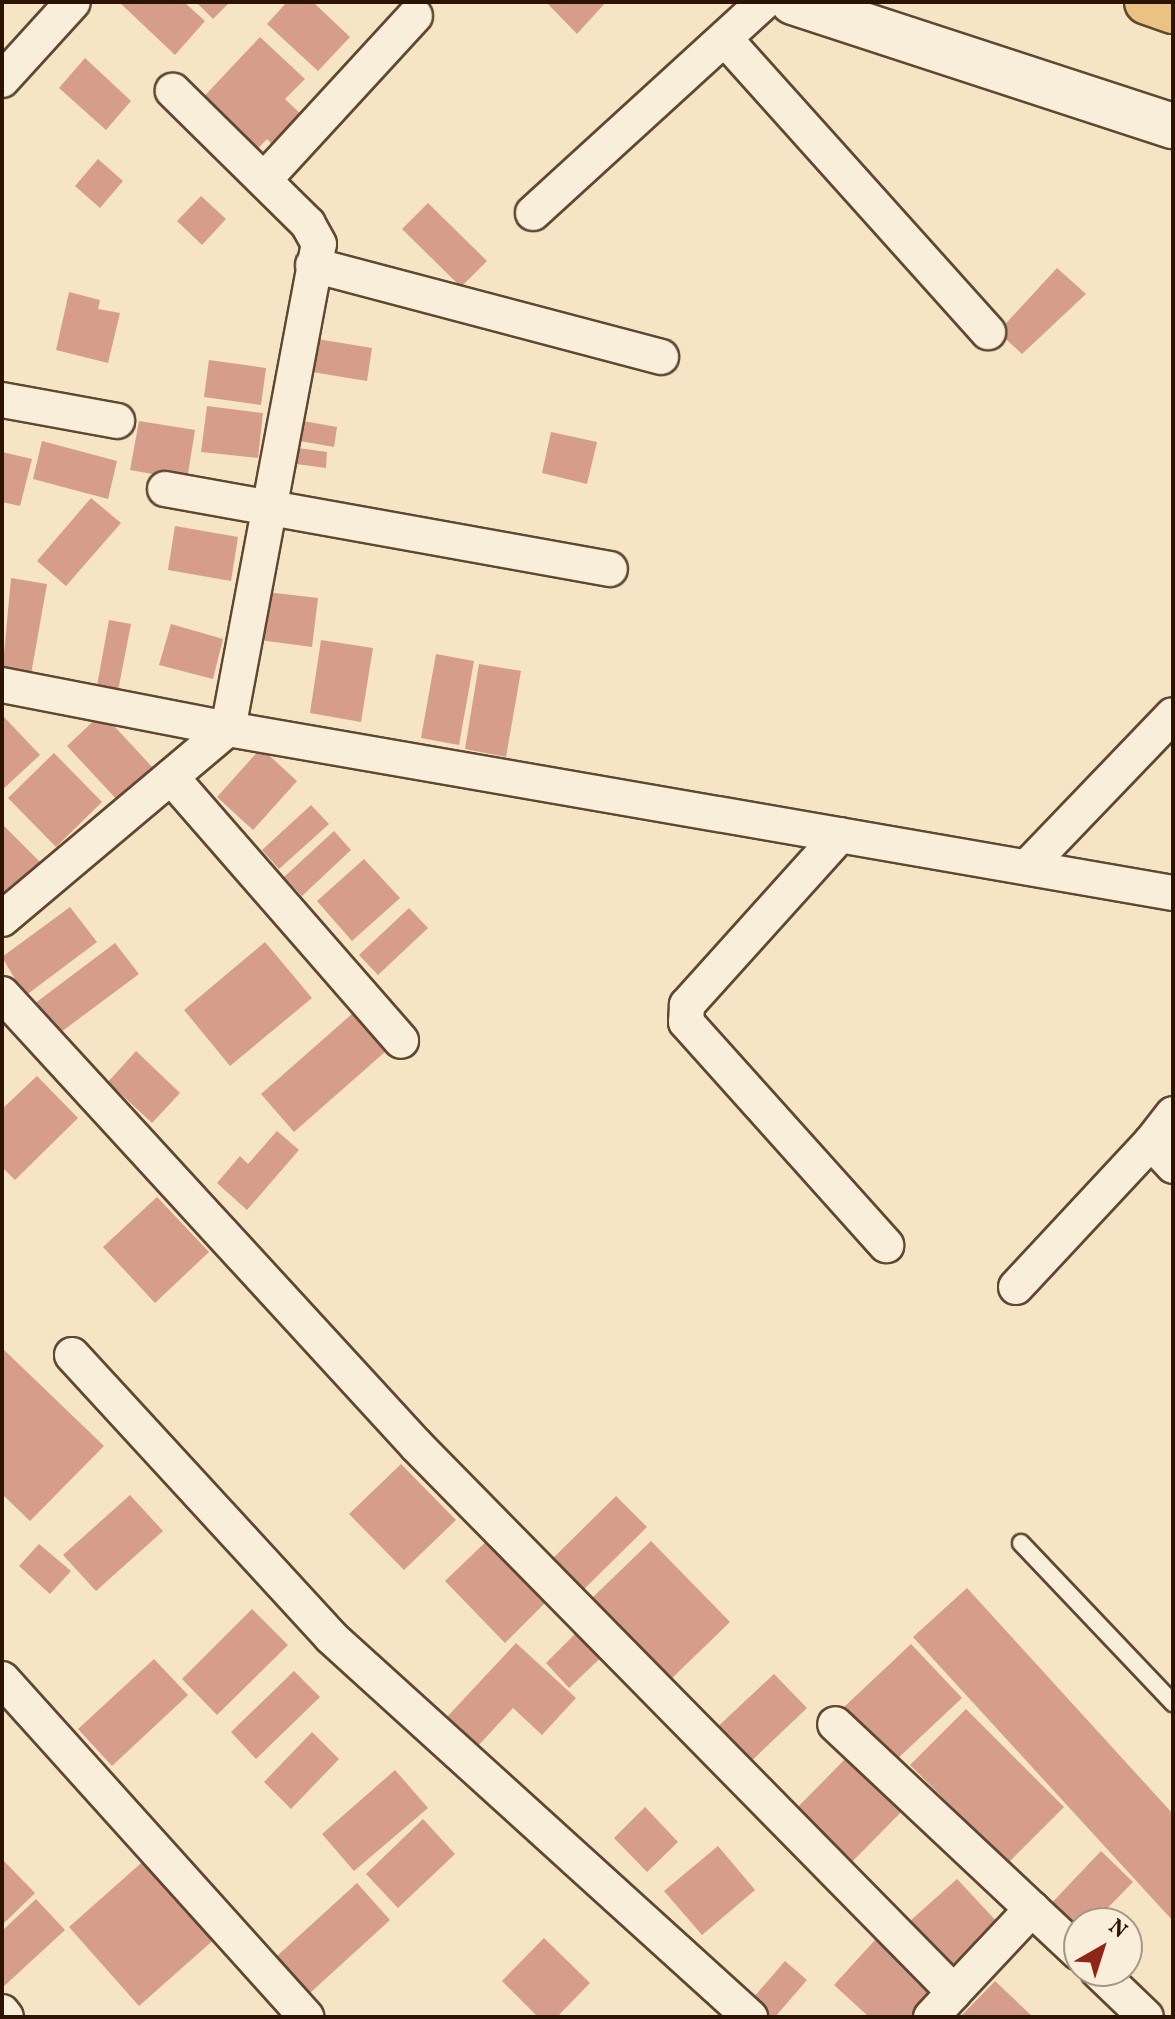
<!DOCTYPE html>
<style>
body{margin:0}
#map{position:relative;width:1175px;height:2019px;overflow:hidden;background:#f5e5c4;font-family:Vollkorn,serif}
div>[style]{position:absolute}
.building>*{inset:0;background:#d79d8b}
.roads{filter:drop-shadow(2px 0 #5f4832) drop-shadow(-2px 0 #5f4832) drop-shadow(0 2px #5f4832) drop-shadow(0 -2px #5f4832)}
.lane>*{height:16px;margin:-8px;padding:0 8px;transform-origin:8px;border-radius:8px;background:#f8eed9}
.street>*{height:34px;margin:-17px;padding:0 17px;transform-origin:17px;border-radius:17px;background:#f8eed9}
.secondary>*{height:44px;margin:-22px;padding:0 22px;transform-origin:22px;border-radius:22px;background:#f8eed9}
.highway>*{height:44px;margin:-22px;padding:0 22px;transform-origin:22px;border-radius:22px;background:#eac282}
span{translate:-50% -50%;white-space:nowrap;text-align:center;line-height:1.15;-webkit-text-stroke:6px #f8eed9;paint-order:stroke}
.frame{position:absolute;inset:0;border:4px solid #2d1302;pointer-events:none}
.north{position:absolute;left:1063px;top:1907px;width:80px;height:80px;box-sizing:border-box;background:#f8eed9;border:2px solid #a79683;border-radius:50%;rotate:39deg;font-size:22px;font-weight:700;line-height:32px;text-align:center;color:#2d1302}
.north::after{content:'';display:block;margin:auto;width:28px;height:36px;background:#8f2418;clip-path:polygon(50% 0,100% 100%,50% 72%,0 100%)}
</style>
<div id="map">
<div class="building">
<i style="clip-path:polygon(119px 2px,184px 2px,205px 21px,175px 55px)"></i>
<i style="clip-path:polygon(196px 2px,230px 2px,213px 19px)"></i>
<i style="clip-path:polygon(287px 2px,313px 2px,350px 37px,318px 71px,267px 24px)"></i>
<i style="clip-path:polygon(546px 2px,606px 2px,577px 34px)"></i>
<i style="clip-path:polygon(260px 37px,305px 79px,285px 99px,305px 118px,276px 148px,267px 139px,250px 157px,195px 106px)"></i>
<i style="clip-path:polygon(85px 58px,131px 101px,106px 130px,59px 88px)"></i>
<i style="clip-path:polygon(98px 159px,123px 181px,100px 208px,75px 186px)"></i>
<i style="clip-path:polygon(201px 196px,226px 219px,202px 245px,177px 221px)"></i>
<i style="clip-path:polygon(428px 203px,487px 261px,461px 287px,402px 229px)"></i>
<i style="clip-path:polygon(1057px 268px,1086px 294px,1022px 354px,998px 332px)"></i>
<i style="clip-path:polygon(69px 292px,100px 300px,98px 309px,120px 313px,108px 363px,56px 350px)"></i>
<i style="clip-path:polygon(305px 337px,372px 348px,367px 381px,300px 370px)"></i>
<i style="clip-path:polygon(209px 360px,266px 368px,261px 405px,204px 397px)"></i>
<i style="clip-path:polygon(207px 406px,263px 413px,258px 458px,201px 452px)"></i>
<i style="clip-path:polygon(139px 421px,195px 430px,187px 480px,130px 470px)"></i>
<i style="clip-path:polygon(303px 421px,337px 427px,334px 447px,300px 441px)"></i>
<i style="clip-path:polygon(551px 432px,597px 442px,587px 484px,542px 473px)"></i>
<i style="clip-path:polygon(42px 441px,117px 461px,108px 499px,33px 479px)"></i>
<i style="clip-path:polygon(298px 448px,327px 452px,326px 468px,296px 464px)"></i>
<i style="clip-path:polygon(2px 452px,32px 459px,20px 506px,2px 502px)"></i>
<i style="clip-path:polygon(91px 498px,121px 523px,66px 586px,37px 561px)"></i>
<i style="clip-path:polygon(175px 526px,238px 537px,231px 581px,168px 570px)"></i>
<i style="clip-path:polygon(11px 578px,47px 584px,30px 680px,2px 676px)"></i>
<i style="clip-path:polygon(258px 591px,318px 598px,312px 647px,252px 639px)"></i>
<i style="clip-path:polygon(109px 620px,131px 624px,115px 706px,94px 702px)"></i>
<i style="clip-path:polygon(171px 624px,223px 639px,213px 679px,159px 665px)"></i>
<i style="clip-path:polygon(321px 640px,373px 648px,361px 722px,310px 713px)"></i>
<i style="clip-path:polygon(436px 654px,474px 661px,459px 745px,421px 738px)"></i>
<i style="clip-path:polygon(479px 664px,521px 671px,506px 757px,465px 749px)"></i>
<i style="clip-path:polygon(102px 713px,155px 770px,120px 803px,67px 746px)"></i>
<i style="clip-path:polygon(4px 717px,40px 755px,2px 790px,2px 720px)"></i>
<i style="clip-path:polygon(261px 748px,297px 781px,253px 830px,217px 797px)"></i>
<i style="clip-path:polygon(54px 753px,102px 802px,56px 847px,8px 798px)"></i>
<i style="clip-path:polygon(311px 805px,329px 824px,279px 869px,262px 850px)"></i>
<i style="clip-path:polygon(2px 824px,41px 863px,7px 896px,2px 891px)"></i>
<i style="clip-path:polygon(334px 831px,351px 850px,302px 896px,284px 877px)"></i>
<i style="clip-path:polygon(364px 859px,400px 898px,352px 941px,317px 901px)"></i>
<i style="clip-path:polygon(70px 907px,97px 942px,25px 996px,2px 957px)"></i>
<i style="clip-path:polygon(409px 908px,428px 928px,378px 975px,359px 955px)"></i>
<i style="clip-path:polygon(265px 942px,312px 998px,230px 1066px,184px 1010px)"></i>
<i style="clip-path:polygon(115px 943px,139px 974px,57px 1035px,34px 1004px)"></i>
<i style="clip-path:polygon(361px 1006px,394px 1044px,294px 1132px,261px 1094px)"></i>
<i style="clip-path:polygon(136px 1051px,180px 1093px,152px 1123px,108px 1082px)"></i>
<i style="clip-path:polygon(37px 1076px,78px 1118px,15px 1180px,2px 1167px,2px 1109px)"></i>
<i style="clip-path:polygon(277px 1131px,299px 1150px,247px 1210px,217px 1183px,240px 1156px,248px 1164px)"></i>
<i style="clip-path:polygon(157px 1197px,209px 1252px,155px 1303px,103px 1247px)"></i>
<i style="clip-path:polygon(2px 1348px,104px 1446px,30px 1521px,2px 1494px)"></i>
<i style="clip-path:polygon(401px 1464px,456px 1520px,404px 1570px,349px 1514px)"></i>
<i style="clip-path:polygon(130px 1495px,163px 1531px,96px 1591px,63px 1555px)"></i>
<i style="clip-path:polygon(616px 1496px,647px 1527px,575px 1598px,544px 1567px)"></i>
<i style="clip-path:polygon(497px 1531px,557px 1591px,505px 1643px,445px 1581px)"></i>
<i style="clip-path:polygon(651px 1541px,730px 1622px,668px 1682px,589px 1601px)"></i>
<i style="clip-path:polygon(39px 1544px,71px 1571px,50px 1594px,19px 1566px)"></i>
<i style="clip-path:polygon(967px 1588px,1173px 1814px,1173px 1921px,913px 1637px)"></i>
<i style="clip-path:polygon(252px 1609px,288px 1645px,217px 1715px,182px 1679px)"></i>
<i style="clip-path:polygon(587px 1622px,612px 1647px,569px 1688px,546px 1663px)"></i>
<i style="clip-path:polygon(516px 1643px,576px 1698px,542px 1735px,513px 1708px,477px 1747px,446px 1718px)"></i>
<i style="clip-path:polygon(911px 1644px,962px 1698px,894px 1762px,844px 1707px)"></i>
<i style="clip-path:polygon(154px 1659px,188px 1695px,112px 1766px,78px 1729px)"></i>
<i style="clip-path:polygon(294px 1671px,320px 1697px,256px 1759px,231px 1732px)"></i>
<i style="clip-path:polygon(774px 1674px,807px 1708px,744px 1768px,711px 1733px)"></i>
<i style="clip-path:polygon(966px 1709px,1064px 1807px,1008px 1863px,910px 1765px)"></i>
<i style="clip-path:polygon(312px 1732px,339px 1759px,291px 1809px,264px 1782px)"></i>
<i style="clip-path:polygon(852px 1752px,907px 1806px,848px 1866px,793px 1812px)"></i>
<i style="clip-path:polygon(395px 1770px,428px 1808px,354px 1871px,322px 1834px)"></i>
<i style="clip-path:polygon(645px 1807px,678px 1842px,647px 1872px,614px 1838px)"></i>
<i style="clip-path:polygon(423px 1819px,455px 1854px,398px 1908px,366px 1874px)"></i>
<i style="clip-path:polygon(718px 1846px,755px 1890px,702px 1935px,664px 1891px)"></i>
<i style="clip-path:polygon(1101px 1851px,1133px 1882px,1093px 1923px,1079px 1923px,1079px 1938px,1046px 1909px)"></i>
<i style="clip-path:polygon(148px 1857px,218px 1936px,139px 2006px,69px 1927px)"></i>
<i style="clip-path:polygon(2px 1859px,35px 1893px,2px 1925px)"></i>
<i style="clip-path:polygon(957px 1879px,1001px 1926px,953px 1969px,910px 1921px)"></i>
<i style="clip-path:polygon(357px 1883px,390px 1920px,310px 1993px,277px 1956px)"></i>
<i style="clip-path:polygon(36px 1899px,65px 1930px,2px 1988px,2px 1931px)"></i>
<i style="clip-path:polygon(544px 1938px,590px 1983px,557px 2017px,538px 2017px,502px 1981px)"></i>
<i style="clip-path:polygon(875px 1940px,937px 1997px,918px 2017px,869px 2017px,834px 1985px)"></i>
<i style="clip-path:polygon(785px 1961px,807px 1980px,775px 2017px,761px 2017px,747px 2005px)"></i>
<i style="clip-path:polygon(995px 1981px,1033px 2017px,960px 2017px)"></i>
</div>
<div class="roads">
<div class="lane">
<i style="left:1021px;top:1543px;width:221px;rotate:46.5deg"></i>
</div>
<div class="street">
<i style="left:725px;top:39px;width:394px;rotate:48.1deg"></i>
<i style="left:2px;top:80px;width:105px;rotate:-47.7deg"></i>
<i style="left:264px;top:180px;width:223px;rotate:-47.4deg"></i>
<i style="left:533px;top:213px;width:313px;rotate:-42.4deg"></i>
<i style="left:313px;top:265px;width:360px;rotate:14.8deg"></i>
<i style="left:2px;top:400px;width:117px;rotate:10.3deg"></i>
<i style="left:165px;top:489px;width:452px;rotate:10.2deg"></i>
<i style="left:2px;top:685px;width:230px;rotate:11deg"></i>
<i style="left:228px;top:729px;width:493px;rotate:-79.4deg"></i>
<i style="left:319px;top:244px;width:23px;rotate:-119deg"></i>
<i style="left:308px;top:224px;width:190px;rotate:-135.4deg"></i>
<i style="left:171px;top:777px;width:350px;rotate:48.9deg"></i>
<i style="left:840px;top:835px;width:229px;rotate:132deg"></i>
<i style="left:687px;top:1005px;width:17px;rotate:93deg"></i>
<i style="left:686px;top:1022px;width:300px;rotate:48.1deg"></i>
<i style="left:1028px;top:866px;width:209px;rotate:-46.2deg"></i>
<i style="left:2px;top:919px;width:295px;rotate:-40.1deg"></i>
<i style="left:228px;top:729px;width:959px;rotate:9.85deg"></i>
<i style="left:2px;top:994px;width:612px;rotate:47.45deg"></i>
<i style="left:416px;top:1445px;width:767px;rotate:45.48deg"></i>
<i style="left:954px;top:1992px;width:114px;rotate:-46.8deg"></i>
<i style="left:1032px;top:1909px;width:270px;rotate:-136.8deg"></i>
<i style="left:1173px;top:1114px;width:36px;rotate:128deg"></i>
<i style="left:1151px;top:1142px;width:33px;rotate:47deg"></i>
<i style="left:1016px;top:1287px;width:198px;rotate:-47deg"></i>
<i style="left:72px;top:1355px;width:383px;rotate:47.4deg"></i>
<i style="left:331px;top:1637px;width:566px;rotate:42.21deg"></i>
<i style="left:2px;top:1679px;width:455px;rotate:48deg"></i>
<i style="left:1032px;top:1909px;width:64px;rotate:43.1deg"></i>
<i style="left:1098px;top:1971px;width:66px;rotate:43.8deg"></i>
<i style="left:2px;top:2012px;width:6px;rotate:51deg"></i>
<i style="left:931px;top:2017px;width:34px;rotate:-47deg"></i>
</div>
<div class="secondary">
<i style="left:793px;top:2px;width:400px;rotate:18.1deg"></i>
</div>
<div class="highway">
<i style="left:1147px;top:2px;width:28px;rotate:19deg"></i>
</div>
</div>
<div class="frame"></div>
<div class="north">N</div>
</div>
